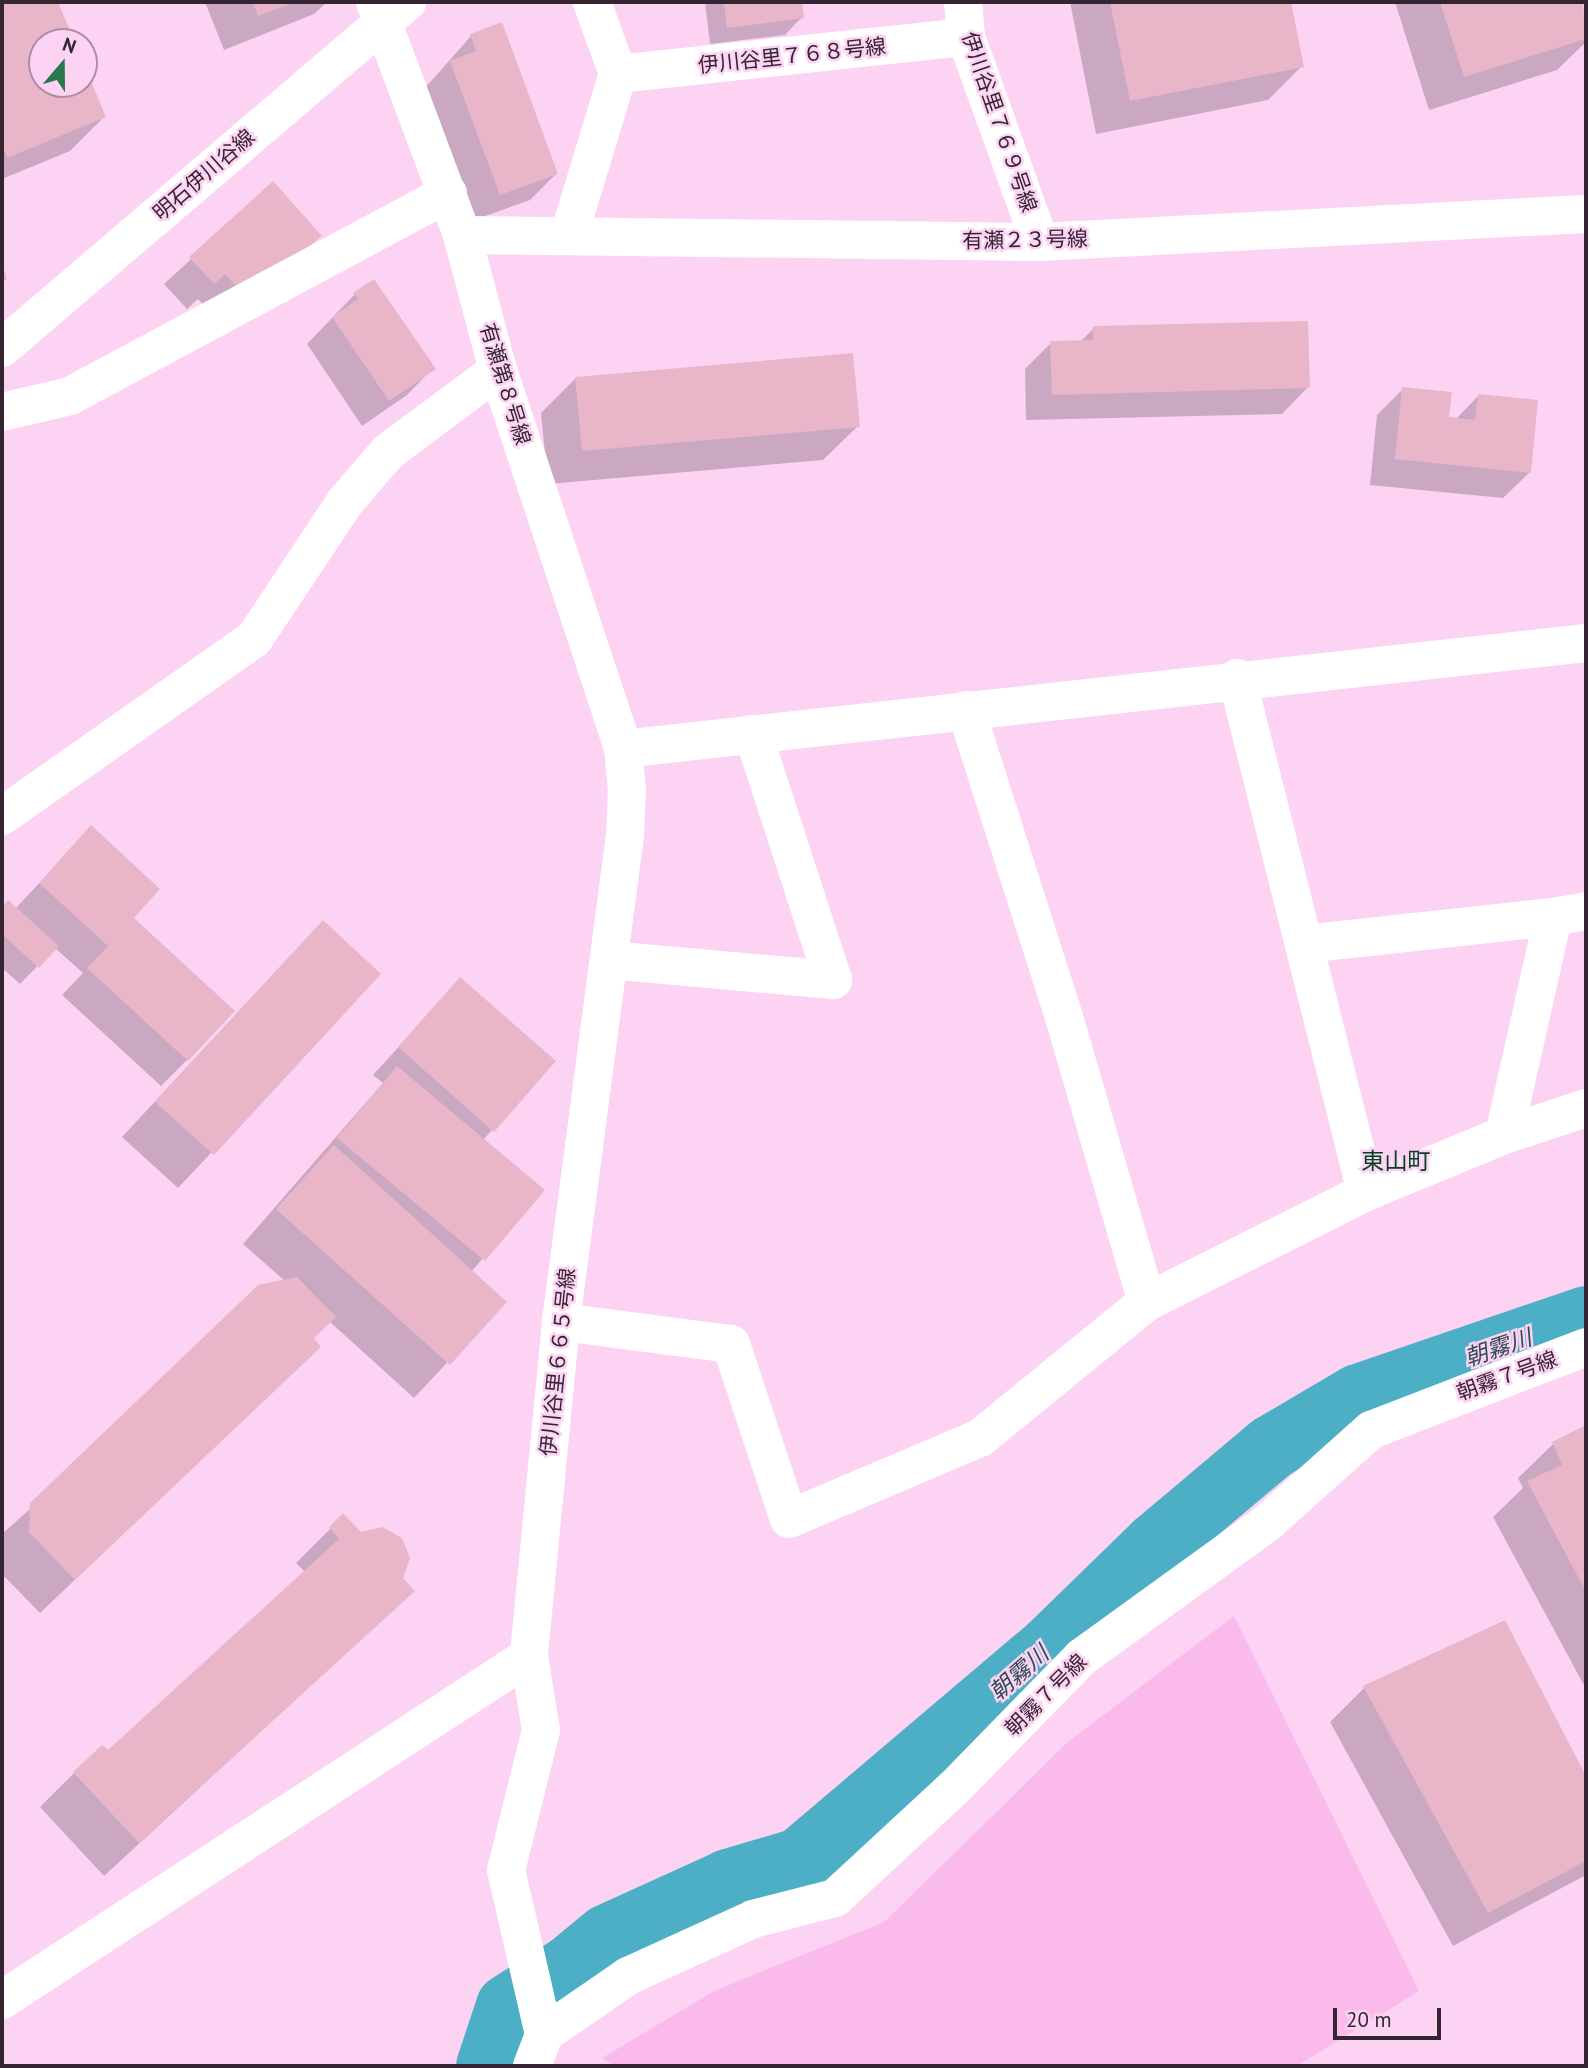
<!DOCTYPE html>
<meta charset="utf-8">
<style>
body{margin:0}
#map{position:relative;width:1588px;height:2068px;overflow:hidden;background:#fdd3f3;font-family:"PT Sans","Noto Sans JP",sans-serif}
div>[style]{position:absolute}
.green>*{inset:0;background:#fabaec}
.shadow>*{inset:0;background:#0003}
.river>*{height:65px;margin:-32.5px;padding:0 32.5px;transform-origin:32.5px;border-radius:32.5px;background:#4dafc5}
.building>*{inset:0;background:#e9b6c9}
.minor>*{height:38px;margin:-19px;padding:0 19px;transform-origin:19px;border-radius:19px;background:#fff}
.tertiary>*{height:38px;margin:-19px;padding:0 19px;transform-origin:19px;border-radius:19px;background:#fff}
span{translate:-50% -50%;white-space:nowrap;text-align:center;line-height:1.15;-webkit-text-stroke:5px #fdd3f3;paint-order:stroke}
.street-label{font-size:21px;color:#352532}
.neighbourhood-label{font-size:23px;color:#054223}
.water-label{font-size:23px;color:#2d4c53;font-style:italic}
.frame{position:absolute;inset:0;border:4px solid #352532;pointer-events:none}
.north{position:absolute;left:28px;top:28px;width:70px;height:70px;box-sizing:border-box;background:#fdd3f3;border:2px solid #ad8da6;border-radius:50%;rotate:20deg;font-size:19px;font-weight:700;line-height:28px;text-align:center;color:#352532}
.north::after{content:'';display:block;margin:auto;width:24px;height:32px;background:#287a4c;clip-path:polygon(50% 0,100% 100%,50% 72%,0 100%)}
.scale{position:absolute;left:1333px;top:2008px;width:108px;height:32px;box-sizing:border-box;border:4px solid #352532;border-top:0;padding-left:9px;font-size:21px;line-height:24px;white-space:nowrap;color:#352532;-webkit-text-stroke:5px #fdd3f3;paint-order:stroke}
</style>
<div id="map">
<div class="green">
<i style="clip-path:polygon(1234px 1616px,1419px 1991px,1297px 2066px,614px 2066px,602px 2058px,714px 1991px,884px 1922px,1069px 1741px)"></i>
</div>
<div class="shadow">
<i style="clip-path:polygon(2px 2px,57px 2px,73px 42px,42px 42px,42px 84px,84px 84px,84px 68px,104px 117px,70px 151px,2px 179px)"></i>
<i style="clip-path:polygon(205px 2px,327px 2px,314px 14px,224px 50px)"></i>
<i style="clip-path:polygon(705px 2px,800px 2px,802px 17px,785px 35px,710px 44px)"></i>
<i style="clip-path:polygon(1070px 2px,1290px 2px,1302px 66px,1268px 100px,1096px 134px)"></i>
<i style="clip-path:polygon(1395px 2px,1581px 2px,1586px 42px,1557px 70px,1429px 110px)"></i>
<i style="clip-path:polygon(471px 36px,556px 174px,530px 200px,474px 220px,425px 88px)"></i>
<i style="clip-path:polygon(273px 184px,243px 304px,215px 318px,198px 299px,187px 309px,164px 284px)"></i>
<i style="clip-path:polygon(355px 294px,433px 368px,407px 395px,362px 426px,307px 344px)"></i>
<i style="clip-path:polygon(1094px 328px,1308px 387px,1282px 414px,1026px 420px,1025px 369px,1051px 343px,1080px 342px)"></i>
<i style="clip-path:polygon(576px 378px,858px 426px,823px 460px,548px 484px,541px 413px)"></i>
<i style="clip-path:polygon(1403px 389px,1455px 420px,1478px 396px,1530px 472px,1503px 498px,1370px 485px,1377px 415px)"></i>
<i style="clip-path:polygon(91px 828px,187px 1060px,161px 1086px,62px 995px,83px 973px,55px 948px,20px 984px,2px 968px,2px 909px,8px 902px,15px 909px)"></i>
<i style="clip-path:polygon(289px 957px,379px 974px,178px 1188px,122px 1137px)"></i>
<i style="clip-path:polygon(460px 980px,553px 1062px,483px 1140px,542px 1190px,471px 1272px,504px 1302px,414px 1398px,329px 1321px,312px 1339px,284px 1381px,40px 1613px,2px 1574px,2px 1534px,285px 1281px,243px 1244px,383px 1083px,373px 1075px)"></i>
<i style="clip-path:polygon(1586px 1427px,1586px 1689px,1493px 1517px,1523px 1488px,1518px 1478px,1553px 1444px)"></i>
<i style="clip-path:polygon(343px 1516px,361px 1534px,371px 1530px,392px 1532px,406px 1548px,408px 1558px,401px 1578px,413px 1591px,104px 1876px,40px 1807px,74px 1773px,108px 1753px,305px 1572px,296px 1563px)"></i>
<i style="clip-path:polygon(1504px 1622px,1586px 1779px,1586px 1875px,1453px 1946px,1330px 1722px,1364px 1688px)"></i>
</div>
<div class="river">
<i style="left:488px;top:2066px;width:63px;rotate:-71.6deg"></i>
<i style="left:508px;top:2006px;width:71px;rotate:-32.3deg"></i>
<i style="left:568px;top:1968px;width:50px;rotate:-39.4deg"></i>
<i style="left:607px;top:1936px;width:133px;rotate:-24.4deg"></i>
<i style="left:728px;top:1881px;width:74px;rotate:-16.5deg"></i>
<i style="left:799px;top:1860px;width:329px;rotate:-40.3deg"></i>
<i style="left:1050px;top:1647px;width:149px;rotate:-44.2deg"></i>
<i style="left:1157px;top:1543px;width:149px;rotate:-40.1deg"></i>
<i style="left:1271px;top:1447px;width:101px;rotate:-30.4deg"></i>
<i style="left:1358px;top:1396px;width:241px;rotate:-18.9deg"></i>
</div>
<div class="building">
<i style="clip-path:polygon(2px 2px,58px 2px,75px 42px,42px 42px,42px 84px,84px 84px,84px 64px,106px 117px,7px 158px,2px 145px)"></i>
<i style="clip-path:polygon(253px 2px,296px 2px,258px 16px)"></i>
<i style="clip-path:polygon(724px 2px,802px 2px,804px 18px,727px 28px)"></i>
<i style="clip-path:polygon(1110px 2px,1291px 2px,1304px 67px,1130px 101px)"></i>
<i style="clip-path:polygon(1440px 2px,1583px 2px,1586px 39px,1464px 77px)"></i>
<i style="clip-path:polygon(502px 22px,558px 174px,500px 195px,450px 61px,476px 51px,470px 34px)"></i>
<i style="clip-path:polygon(273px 181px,322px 236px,271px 278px,242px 293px,225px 274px,214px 284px,189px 257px)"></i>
<i style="clip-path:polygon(2px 264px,7px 279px,2px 281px)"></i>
<i style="clip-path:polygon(374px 279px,436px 369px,389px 401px,332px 317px,358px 299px,353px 293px)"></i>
<i style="clip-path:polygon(1308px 321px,1310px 388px,1052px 395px,1050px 341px,1093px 340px,1093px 326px)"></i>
<i style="clip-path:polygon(853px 353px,860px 427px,582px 451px,575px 377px)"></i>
<i style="clip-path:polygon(1402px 387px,1452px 392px,1449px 417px,1475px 420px,1478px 394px,1538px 400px,1531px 473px,1395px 459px)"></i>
<i style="clip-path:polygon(91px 825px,160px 889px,134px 918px,235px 1011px,188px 1061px,87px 968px,108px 946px,39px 883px)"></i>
<i style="clip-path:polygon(8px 900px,59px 946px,39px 968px,2px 934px,2px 907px)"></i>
<i style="clip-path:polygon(323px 920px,381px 974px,214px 1155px,155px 1102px)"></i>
<i style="clip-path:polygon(460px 977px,556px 1061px,494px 1132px,398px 1047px)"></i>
<i style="clip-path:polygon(397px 1066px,545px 1190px,485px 1261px,337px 1138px)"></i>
<i style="clip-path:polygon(334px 1145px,507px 1302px,450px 1365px,276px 1209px)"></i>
<i style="clip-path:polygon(297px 1277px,336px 1317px,314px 1338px,321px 1347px,75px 1580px,29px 1532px,30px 1503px,258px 1285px)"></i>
<i style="clip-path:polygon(1586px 1425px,1586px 1592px,1527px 1481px,1562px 1465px,1552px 1442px)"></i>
<i style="clip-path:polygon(343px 1513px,361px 1532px,382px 1527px,402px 1538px,410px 1558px,403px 1578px,415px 1591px,139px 1843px,73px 1772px,102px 1745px,108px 1750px,339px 1539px,329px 1527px)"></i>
<i style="clip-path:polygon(1505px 1620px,1586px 1776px,1586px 1861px,1488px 1913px,1363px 1686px)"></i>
</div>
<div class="minor">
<i style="left:375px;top:2px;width:249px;rotate:69.5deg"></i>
<i style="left:462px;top:235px;width:140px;rotate:75.1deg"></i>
<i style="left:498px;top:370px;width:399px;rotate:71.7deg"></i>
<i style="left:623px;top:749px;width:41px;rotate:84.4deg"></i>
<i style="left:627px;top:790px;width:45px;rotate:92.5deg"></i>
<i style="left:625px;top:835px;width:491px;rotate:97.5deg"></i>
<i style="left:561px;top:1322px;width:336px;rotate:95.5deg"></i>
<i style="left:529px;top:1656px;width:75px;rotate:80.8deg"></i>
<i style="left:541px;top:1730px;width:144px;rotate:104deg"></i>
<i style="left:506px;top:1870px;width:168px;rotate:77deg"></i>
<i style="left:963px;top:2px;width:35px;rotate:85deg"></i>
<i style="left:966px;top:37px;width:218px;rotate:70.2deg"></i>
<i style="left:618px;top:74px;width:350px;rotate:-6.1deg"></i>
<i style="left:462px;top:235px;width:578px;rotate:0.69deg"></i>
<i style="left:1040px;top:242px;width:547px;rotate:-2.94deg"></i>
<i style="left:569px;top:235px;width:168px;rotate:-73.1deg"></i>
<i style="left:618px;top:74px;width:77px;rotate:-109.9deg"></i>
<i style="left:2px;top:412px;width:70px;rotate:-13.2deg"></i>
<i style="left:70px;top:396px;width:429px;rotate:-28.2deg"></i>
<i style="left:1237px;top:678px;width:530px;rotate:75.91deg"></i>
<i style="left:966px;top:710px;width:322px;rotate:72.3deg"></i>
<i style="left:1064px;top:1017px;width:297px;rotate:73.8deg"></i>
<i style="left:623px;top:749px;width:969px;rotate:-6.28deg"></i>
<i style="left:2px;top:816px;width:308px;rotate:-35.1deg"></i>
<i style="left:254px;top:639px;width:164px;rotate:-56.4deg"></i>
<i style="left:345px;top:502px;width:66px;rotate:-49.3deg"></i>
<i style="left:388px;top:452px;width:137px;rotate:-36.7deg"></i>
<i style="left:1304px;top:944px;width:250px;rotate:-6.2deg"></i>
<i style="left:609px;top:960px;width:225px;rotate:5.1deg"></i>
<i style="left:833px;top:980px;width:259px;rotate:-108deg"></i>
<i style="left:1504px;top:1135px;width:223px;rotate:-77.3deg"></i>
<i style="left:1553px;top:917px;width:34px;rotate:-10deg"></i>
<i style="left:561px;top:1322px;width:171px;rotate:7.4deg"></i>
<i style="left:731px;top:1344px;width:184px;rotate:71.7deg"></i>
<i style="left:789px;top:1519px;width:207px;rotate:-23deg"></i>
<i style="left:980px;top:1438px;width:215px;rotate:-39.2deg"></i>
<i style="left:1147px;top:1302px;width:245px;rotate:-26.7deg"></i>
<i style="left:1366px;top:1192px;width:149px;rotate:-22.4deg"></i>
<i style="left:1504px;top:1135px;width:86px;rotate:-18.2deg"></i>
<i style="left:2px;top:2000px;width:629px;rotate:-33.13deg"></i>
<i style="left:532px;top:2066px;width:34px;rotate:-69deg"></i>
<i style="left:544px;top:2034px;width:102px;rotate:-34.6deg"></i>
<i style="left:628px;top:1976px;width:137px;rotate:-24.5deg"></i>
<i style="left:753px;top:1919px;width:85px;rotate:-14.4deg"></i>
<i style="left:835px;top:1898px;width:163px;rotate:-42.8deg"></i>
<i style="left:955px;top:1787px;width:182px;rotate:-45.7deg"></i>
<i style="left:1082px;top:1657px;width:228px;rotate:-35.9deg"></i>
<i style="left:1267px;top:1523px;width:140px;rotate:-41.8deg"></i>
<i style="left:1371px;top:1430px;width:230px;rotate:-21.1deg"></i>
</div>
<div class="tertiary">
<i style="left:2px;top:348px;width:533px;rotate:-40.51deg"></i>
</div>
<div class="street-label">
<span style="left:792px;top:56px;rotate:-6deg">伊川谷里７６８号線</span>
<span style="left:999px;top:122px;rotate:71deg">伊川谷里７６９号線</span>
<span style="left:204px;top:175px;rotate:-41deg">明石伊川谷線</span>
<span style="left:1025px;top:240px;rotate:-1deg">有瀬２３号線</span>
<span style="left:505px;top:384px;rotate:73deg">有瀬第８号線</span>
<span style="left:558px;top:1362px;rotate:-84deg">伊川谷里６６５号線</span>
<span style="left:1507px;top:1376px;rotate:-20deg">朝霧７号線</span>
<span style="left:1046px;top:1695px;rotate:-45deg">朝霧７号線</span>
</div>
<div class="neighbourhood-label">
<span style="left:1396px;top:1161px">東山町</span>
</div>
<div class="water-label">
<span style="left:1498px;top:1348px;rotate:-19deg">朝霧川</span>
<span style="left:1019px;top:1673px;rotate:-41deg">朝霧川</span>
</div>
<div class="frame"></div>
<div class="north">N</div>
<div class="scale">20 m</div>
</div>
